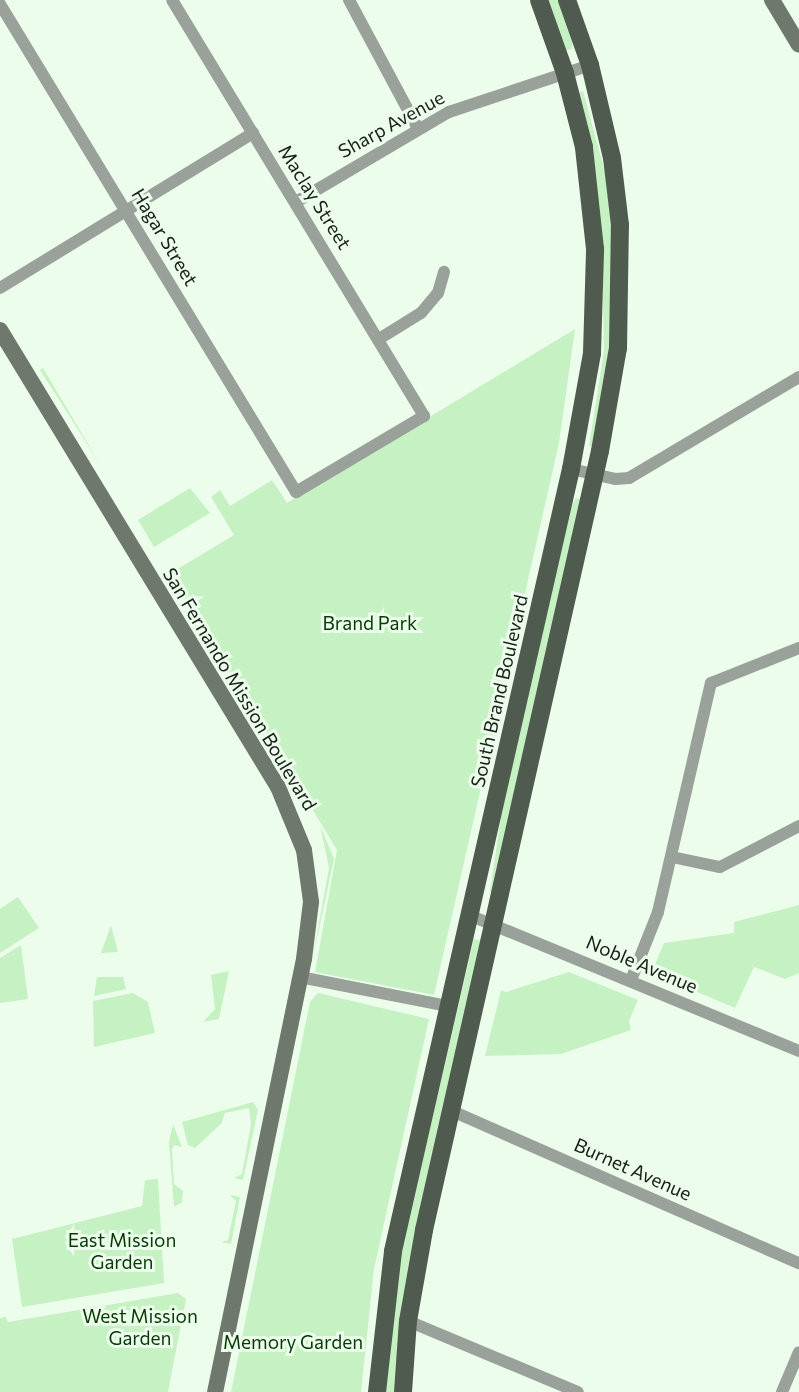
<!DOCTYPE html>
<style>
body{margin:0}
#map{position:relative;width:799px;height:1392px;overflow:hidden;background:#ecfeeb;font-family:Commissioner,sans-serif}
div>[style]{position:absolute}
.green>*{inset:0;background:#c6f2c3}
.minor>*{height:12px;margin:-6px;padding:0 6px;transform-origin:6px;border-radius:6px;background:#9aa19a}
.secondary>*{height:16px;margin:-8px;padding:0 8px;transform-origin:8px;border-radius:8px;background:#6e786d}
.primary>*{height:18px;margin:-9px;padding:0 9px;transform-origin:9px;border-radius:9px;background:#4f5b4e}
span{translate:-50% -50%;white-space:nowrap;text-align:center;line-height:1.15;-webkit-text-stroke:6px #ecfeeb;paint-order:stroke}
.street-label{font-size:19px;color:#191f19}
.park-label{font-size:19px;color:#083a09}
</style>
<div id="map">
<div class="green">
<i style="clip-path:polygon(547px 0,560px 0,573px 37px,572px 49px,566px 50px)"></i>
<i style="clip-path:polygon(583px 91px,608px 183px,613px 224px,613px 329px,595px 447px,589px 446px,590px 440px,604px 351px,602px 251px,596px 174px,578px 93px)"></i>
<i style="clip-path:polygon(575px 329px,559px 443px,434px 995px,315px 972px,337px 850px,169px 574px,234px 535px,211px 497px,220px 490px,230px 506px,272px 480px,287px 503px)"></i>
<i style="clip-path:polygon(43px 368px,100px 464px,40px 370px)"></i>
<i style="clip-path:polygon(190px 488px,210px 513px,154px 547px,138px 520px)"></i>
<i style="clip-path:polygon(576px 498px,583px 500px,493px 892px,490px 891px,505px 790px,569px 509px)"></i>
<i style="clip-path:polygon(191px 615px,279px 759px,278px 760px,190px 616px)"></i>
<i style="clip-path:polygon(320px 825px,334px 859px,312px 962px,329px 868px)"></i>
<i style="clip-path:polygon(18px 897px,39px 928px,0 953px,0 909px)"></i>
<i style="clip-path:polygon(799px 905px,799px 973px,785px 979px,754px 967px,735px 1008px,657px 975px,653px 969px,664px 943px,734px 933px,734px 922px)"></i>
<i style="clip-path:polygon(111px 925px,118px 952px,101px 953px)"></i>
<i style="clip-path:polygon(474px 939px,483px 941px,397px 1392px,384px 1392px,395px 1280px)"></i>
<i style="clip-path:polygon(21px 945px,28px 999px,0 1003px,0 958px)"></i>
<i style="clip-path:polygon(229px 971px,219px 1019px,203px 1022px,215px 1009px,211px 975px)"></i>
<i style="clip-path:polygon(569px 972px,638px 1000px,629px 1021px,631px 1030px,561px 1054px,485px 1056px,501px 990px,506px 992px)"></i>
<i style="clip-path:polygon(97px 977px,123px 977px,126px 989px,94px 996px)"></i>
<i style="clip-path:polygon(133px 993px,148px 1002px,155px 1033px,94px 1047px,93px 1001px)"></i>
<i style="clip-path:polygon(318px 993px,429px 1019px,374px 1269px,361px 1392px,231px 1392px,310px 1002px)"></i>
<i style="clip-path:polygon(253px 1102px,258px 1110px,243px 1180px,234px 1178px,242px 1174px,251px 1124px,249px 1108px,225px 1113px,221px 1124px,195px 1148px,188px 1145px,182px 1122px)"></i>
<i style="clip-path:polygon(173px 1124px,182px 1147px,174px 1145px,172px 1149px,174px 1184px,183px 1191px,182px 1202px,174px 1207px,169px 1142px)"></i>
<i style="clip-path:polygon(158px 1179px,164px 1283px,22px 1307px,12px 1239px,142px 1206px,145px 1180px)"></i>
<i style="clip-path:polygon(230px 1195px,240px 1197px,231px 1244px,221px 1242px,228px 1240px,236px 1201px)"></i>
<i style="clip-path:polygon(178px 1293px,186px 1299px,168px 1392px,0 1392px,0 1318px,6px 1317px,8px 1322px)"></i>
</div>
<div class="minor">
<i style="left:349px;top:0;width:144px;rotate:61.8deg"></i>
<i style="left:0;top:4px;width:571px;rotate:58.76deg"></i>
<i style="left:296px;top:492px;width:149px;rotate:-30.7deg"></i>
<i style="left:424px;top:416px;width:486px;rotate:-121.2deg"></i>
<i style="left:296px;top:202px;width:178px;rotate:-30.5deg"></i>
<i style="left:449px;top:112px;width:149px;rotate:-18.4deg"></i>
<i style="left:0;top:288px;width:297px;rotate:-31.5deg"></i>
<i style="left:379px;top:339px;width:49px;rotate:-31.8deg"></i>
<i style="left:421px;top:313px;width:26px;rotate:-50deg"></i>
<i style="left:438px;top:293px;width:22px;rotate:-74deg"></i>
<i style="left:571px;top:469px;width:45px;rotate:12.8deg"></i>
<i style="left:615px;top:479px;width:14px;rotate:-4deg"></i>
<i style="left:629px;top:478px;width:198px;rotate:-30.7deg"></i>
<i style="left:672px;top:857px;width:49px;rotate:11.8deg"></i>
<i style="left:720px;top:867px;width:89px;rotate:-27.4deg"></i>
<i style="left:469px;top:915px;width:357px;rotate:22.4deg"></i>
<i style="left:300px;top:977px;width:151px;rotate:11.1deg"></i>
<i style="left:631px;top:980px;width:73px;rotate:-68.3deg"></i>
<i style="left:658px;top:912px;width:235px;rotate:-77deg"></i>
<i style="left:711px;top:683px;width:95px;rotate:-21.7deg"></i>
<i style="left:452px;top:1111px;width:379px;rotate:23.7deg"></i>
<i style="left:408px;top:1321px;width:184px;rotate:22.7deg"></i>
<i style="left:782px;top:1392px;width:43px;rotate:-67deg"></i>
</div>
<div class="secondary">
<i style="left:772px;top:0;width:52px;rotate:59deg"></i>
<i style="left:0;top:330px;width:535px;rotate:58.69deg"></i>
<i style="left:278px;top:787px;width:68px;rotate:67.6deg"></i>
<i style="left:304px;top:850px;width:52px;rotate:82.3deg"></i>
<i style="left:311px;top:902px;width:57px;rotate:97deg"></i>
<i style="left:304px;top:959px;width:442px;rotate:101.6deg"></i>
</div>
<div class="primary">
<i style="left:377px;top:1392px;width:142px;rotate:-83.5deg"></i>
<i style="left:393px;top:1251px;width:802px;rotate:-77.18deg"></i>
<i style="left:571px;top:469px;width:118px;rotate:-79.7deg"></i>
<i style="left:592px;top:353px;width:104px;rotate:-88.3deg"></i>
<i style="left:595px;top:249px;width:103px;rotate:-96.2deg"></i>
<i style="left:584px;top:147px;width:76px;rotate:-104.4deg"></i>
<i style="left:565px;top:73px;width:77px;rotate:-109.6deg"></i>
<i style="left:403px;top:1392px;width:71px;rotate:-86deg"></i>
<i style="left:408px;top:1321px;width:92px;rotate:-80deg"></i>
<i style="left:424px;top:1230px;width:799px;rotate:-77.27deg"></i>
<i style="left:600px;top:451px;width:105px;rotate:-80.1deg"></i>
<i style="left:618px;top:348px;width:123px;rotate:-89.1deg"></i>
<i style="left:620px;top:225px;width:67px;rotate:-96.8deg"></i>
<i style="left:612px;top:158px;width:96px;rotate:-103.3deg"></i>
<i style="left:590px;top:65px;width:69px;rotate:-109.5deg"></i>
</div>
<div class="street-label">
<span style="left:391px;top:124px;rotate:-29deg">Sharp Avenue</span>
<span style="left:315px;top:197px;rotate:58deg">Maclay Street</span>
<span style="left:165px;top:237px;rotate:59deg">Hagar Street</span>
<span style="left:240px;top:689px;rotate:59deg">San Fernando Mission Boulevard</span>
<span style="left:499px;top:691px;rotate:-77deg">South Brand Boulevard</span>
<span style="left:642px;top:964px;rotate:23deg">Noble Avenue</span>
<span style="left:633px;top:1169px;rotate:24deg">Burnet Avenue</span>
</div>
<div class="park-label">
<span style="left:370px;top:623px">Brand Park</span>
<span style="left:122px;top:1251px">East Mission<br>Garden</span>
<span style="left:140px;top:1327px">West Mission<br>Garden</span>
<span style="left:293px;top:1342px">Memory Garden</span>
</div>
</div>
